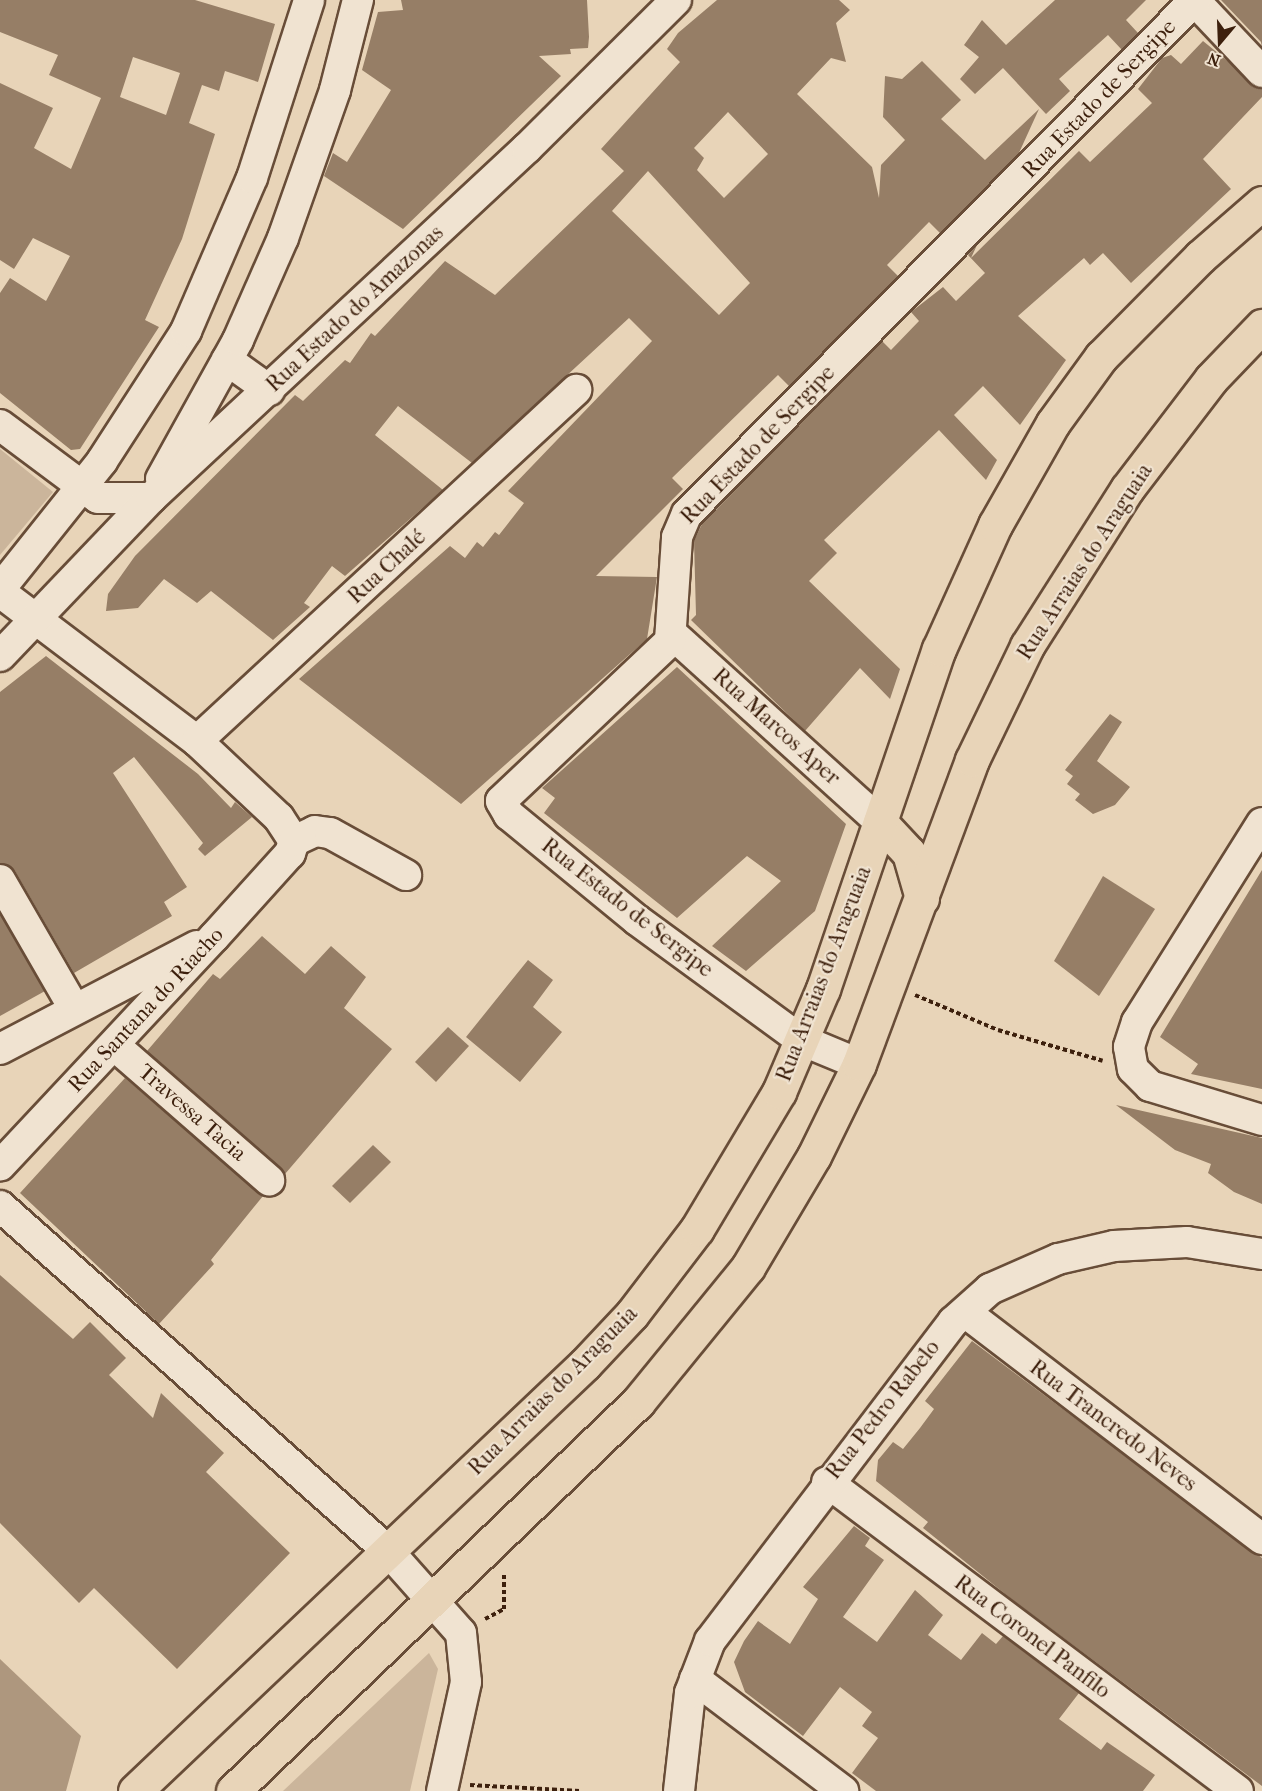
<!DOCTYPE html>
<meta charset="utf-8">
<style>
body{margin:0}
#map{position:relative;width:1262px;height:1791px;overflow:hidden;background:#e8d4b8;font-family:"IM FELL French Canon",serif}
div>[style]{position:absolute}
.green>*{inset:0;background:#cbb59b}
.water>*{inset:0;background:#ae977e}
.building>*{inset:0;background:#967e66}
.path>*{height:4px;margin-top:-2px;transform-origin:0;background:repeating-linear-gradient(90deg,#3d200d 0 4.5px,transparent 0 7.5px)}
.roads{filter:drop-shadow(2px 0 #684d38) drop-shadow(-2px 0 #684d38) drop-shadow(0 2px #684d38) drop-shadow(0 -2px #684d38)}
.minor>*{height:30px;margin:-15px;padding:0 15px;transform-origin:15px;border-radius:15px;background:#f0e3d1}
.major>*{height:33px;margin:-16.5px;padding:0 16.5px;transform-origin:16.5px;border-radius:16.5px;background:#e8d4b8}
span{translate:-50% -50%;white-space:nowrap;text-align:center;line-height:1.15;-webkit-text-stroke:4.5px #f0e3d1;paint-order:stroke}
.street-label{font-size:22px;color:#3d200d}
.north{position:absolute;left:1190px;top:12px;width:60px;height:60px;-webkit-text-stroke:4px #f0e3d1;paint-order:stroke;rotate:199deg;font-size:16px;font-weight:700;line-height:24px;text-align:center;color:#3d200d}
.north::after{content:'';display:block;margin:auto;width:21px;height:27px;background:#3d200d;clip-path:polygon(50% 0,100% 100%,50% 72%,0 100%)}
</style>
<div id="map">
<div class="green">
<i style="clip-path:polygon(0 449px,53px 492px,0 555px)"></i>
<i style="clip-path:polygon(429px 1653px,438px 1669px,410px 1791px,283px 1791px)"></i>
</div>
<div class="water">
<i style="clip-path:polygon(0 1659px,81px 1736px,66px 1791px,0 1791px)"></i>
</div>
<div class="building">
<i style="clip-path:polygon(evenodd,0 0,195px 0,275px 24px,258px 82px,225px 71px,219px 91px,202px 85px,189px 123px,215px 134px,182px 239px,145px 320px,159px 327px,80px 449px,71px 450px,0 393px,0 293px,10px 278px,46px 301px,70px 256px,33px 238px,14px 269px,0 260px,0 83px,53px 108px,34px 148px,71px 169px,101px 98px,49px 75px,58px 55px,0 32px,0 0,133px 57px,180px 73px,166px 115px,120px 97px,133px 57px)"></i>
<i style="clip-path:polygon(401px 0,587px 0,589px 37px,588px 48px,570px 49px,571px 54px,539px 56px,561px 76px,403px 229px,324px 176px,333px 153px,347px 162px,391px 90px,362px 70px,378px 12px,403px 10px)"></i>
<i style="clip-path:polygon(evenodd,717px 0,839px 0,850px 10px,836px 23px,846px 62px,831px 58px,797px 94px,872px 167px,879px 198px,881px 165px,905px 140px,883px 117px,885px 76px,902px 79px,922px 61px,961px 100px,941px 119px,985px 160px,1039px 109px,1018px 155px,940px 233px,929px 222px,887px 265px,898px 276px,789px 386px,778px 375px,672px 478px,683px 489px,596px 576px,657px 577px,647px 639px,461px 804px,299px 679px,450px 546px,465px 558px,477px 542px,483px 547px,495px 532px,499px 535px,524px 503px,508px 491px,652px 341px,629px 318px,472px 463px,398px 406px,375px 435px,443px 490px,345px 576px,332px 566px,304px 603px,310px 607px,273px 640px,211px 591px,197px 603px,164px 579px,138px 608px,106px 611px,108px 594px,135px 556px,295px 395px,303px 401px,345px 360px,350px 363px,371px 333px,375px 336px,445px 261px,495px 295px,624px 171px,601px 149px,680px 62px,667px 49px,678px 33px,717px 0,728px 112px,768px 154px,724px 198px,697px 170px,704px 158px,694px 148px,728px 112px,717px 0,648px 171px,750px 283px,719px 315px,612px 211px,648px 171px)"></i>
<i style="clip-path:polygon(1055px 0,1146px 0,1126px 20px,1138px 33px,1122px 50px,1108px 35px,1059px 79px,1070px 91px,1046px 114px,1003px 68px,975px 94px,960px 79px,979px 57px,964px 45px,982px 20px,1006px 45px)"></i>
<i style="clip-path:polygon(1221px 0,1262px 0,1262px 47px,1261px 42px)"></i>
<i style="clip-path:polygon(1203px 41px,1262px 89px,1262px 97px,1203px 159px,1231px 189px,1131px 283px,1103px 253px,1090px 265px,1084px 258px,1018px 316px,1066px 360px,1020px 425px,983px 386px,954px 415px,997px 460px,986px 480px,939px 430px,824px 540px,837px 553px,809px 581px,900px 669px,890px 699px,860px 668px,805px 731px,691px 620px,696px 615px,694px 541px,702px 524px,882px 341px,891px 350px,919px 321px,911px 312px,943px 287px,956px 301px,985px 273px,968px 255px,977px 245px,971px 258px,1079px 151px,1090px 162px,1152px 103px,1138px 89px,1162px 58px,1171px 55px,1181px 64px)"></i>
<i style="clip-path:polygon(46px 656px,198px 774px,231px 808px,235px 802px,252px 817px,205px 856px,198px 849px,203px 843px,134px 757px,113px 773px,187px 887px,164px 902px,172px 916px,74px 973px,15px 871px,0 863px,0 692px)"></i>
<i style="clip-path:polygon(677px 667px,846px 824px,815px 911px,746px 971px,712px 946px,781px 881px,747px 856px,677px 918px,544px 813px,555px 798px,542px 788px)"></i>
<i style="clip-path:polygon(1110px 714px,1122px 722px,1097px 761px,1130px 787px,1115px 805px,1093px 814px,1075px 800px,1080px 794px,1067px 784px,1073px 776px,1065px 770px)"></i>
<i style="clip-path:polygon(1262px 870px,1262px 1089px,1191px 1074px,1198px 1064px,1160px 1037px)"></i>
<i style="clip-path:polygon(1103px 876px,1155px 909px,1099px 996px,1054px 961px)"></i>
<i style="clip-path:polygon(0 914px,45px 991px,0 1016px)"></i>
<i style="clip-path:polygon(262px 936px,305px 974px,331px 946px,366px 977px,344px 1008px,392px 1049px,285px 1174px,147px 1051px,213px 974px,220px 979px)"></i>
<i style="clip-path:polygon(528px 960px,553px 980px,533px 1007px,562px 1032px,520px 1082px,466px 1037px)"></i>
<i style="clip-path:polygon(448px 1027px,469px 1046px,436px 1082px,415px 1062px)"></i>
<i style="clip-path:polygon(125px 1078px,263px 1196px,211px 1260px,214px 1264px,159px 1324px,20px 1193px)"></i>
<i style="clip-path:polygon(1116px 1105px,1262px 1138px,1262px 1204px,1234px 1192px,1208px 1173px,1211px 1164px,1175px 1150px)"></i>
<i style="clip-path:polygon(373px 1145px,391px 1162px,350px 1203px,332px 1186px)"></i>
<i style="clip-path:polygon(0 1275px,73px 1339px,90px 1322px,126px 1358px,109px 1375px,153px 1418px,161px 1393px,224px 1453px,206px 1472px,290px 1553px,177px 1669px,94px 1588px,79px 1603px,0 1523px)"></i>
<i style="clip-path:polygon(972px 1341px,1262px 1558px,1262px 1786px,1014px 1601px,923px 1528px,928px 1522px,876px 1481px,878px 1460px,893px 1442px,903px 1449px,920px 1428px,934px 1409px,925px 1401px)"></i>
<i style="clip-path:polygon(854px 1526px,870px 1538px,865px 1546px,884px 1560px,843px 1617px,877px 1642px,915px 1590px,943px 1615px,928px 1635px,961px 1660px,982px 1633px,996px 1644px,1003px 1636px,1079px 1693px,1059px 1719px,1101px 1750px,1107px 1742px,1155px 1775px,1143px 1791px,876px 1791px,852px 1773px,878px 1738px,862px 1726px,872px 1712px,840px 1687px,803px 1736px,745px 1692px,734px 1662px,744px 1641px,758px 1621px,790px 1644px,818px 1599px,803px 1587px)"></i>
</div>
<div class="path">
<i style="left:915px;top:995px;width:90px;rotate:22.9deg"></i>
<i style="left:998px;top:1030px;width:109px;rotate:16.4deg"></i>
<i style="left:485px;top:1619px;width:21px;rotate:-28deg"></i>
<i style="left:504px;top:1609px;width:37px;rotate:-90deg"></i>
<i style="left:470px;top:1785px;width:110px;rotate:3.1deg"></i>
</div>
<div class="roads">
<div class="minor">
<i style="left:1194px;top:0;width:99px;rotate:46.6deg"></i>
<i style="left:227px;top:360px;width:52px;rotate:35.5deg"></i>
<i style="left:0;top:425px;width:122px;rotate:36.7deg"></i>
<i style="left:98px;top:498px;width:53px"></i>
<i style="left:161px;top:479px;width:159px;rotate:-61deg"></i>
<i style="left:238px;top:340px;width:111px;rotate:-66.2deg"></i>
<i style="left:283px;top:238px;width:157px;rotate:-70.6deg"></i>
<i style="left:335px;top:90px;width:93px;rotate:-75.7deg"></i>
<i style="left:0;top:589px;width:164px;rotate:-51.4deg"></i>
<i style="left:102px;top:461px;width:155px;rotate:-57.1deg"></i>
<i style="left:186px;top:331px;width:167px;rotate:-66.7deg"></i>
<i style="left:252px;top:178px;width:187px;rotate:-72.2deg"></i>
<i style="left:0;top:592px;width:247px;rotate:37.1deg"></i>
<i style="left:197px;top:741px;width:112px;rotate:43.2deg"></i>
<i style="left:279px;top:818px;width:27px;rotate:57deg"></i>
<i style="left:294px;top:841px;width:13px;rotate:108deg"></i>
<i style="left:290px;top:853px;width:113px;rotate:132.1deg"></i>
<i style="left:214px;top:937px;width:313px;rotate:133.1deg"></i>
<i style="left:671px;top:633px;width:282px;rotate:42.1deg"></i>
<i style="left:0;top:656px;width:219px;rotate:-46.3deg"></i>
<i style="left:151px;top:498px;width:514px;rotate:-42.95deg"></i>
<i style="left:527px;top:148px;width:210px;rotate:-44.8deg"></i>
<i style="left:197px;top:741px;width:517px;rotate:-42.8deg"></i>
<i style="left:1262px;top:823px;width:235px;rotate:122.1deg"></i>
<i style="left:1137px;top:1022px;width:26px;rotate:108deg"></i>
<i style="left:1129px;top:1047px;width:22px;rotate:80deg"></i>
<i style="left:1133px;top:1069px;width:24px;rotate:45deg"></i>
<i style="left:1150px;top:1086px;width:117px;rotate:16.9deg"></i>
<i style="left:294px;top:841px;width:23px;rotate:-25deg"></i>
<i style="left:315px;top:831px;width:15px;rotate:8deg"></i>
<i style="left:330px;top:833px;width:87px;rotate:28.9deg"></i>
<i style="left:0;top:880px;width:148px;rotate:60deg"></i>
<i style="left:114px;top:1045px;width:206px;rotate:41.1deg"></i>
<i style="left:0;top:1049px;width:222px;rotate:-27.6deg"></i>
<i style="left:859px;top:1064px;width:63px;rotate:-157.5deg"></i>
<i style="left:801px;top:1040px;width:203px;rotate:-143.8deg"></i>
<i style="left:637px;top:920px;width:166px;rotate:-140.6deg"></i>
<i style="left:509px;top:815px;width:16px;rotate:-120deg"></i>
<i style="left:501px;top:801px;width:233px;rotate:-43.4deg"></i>
<i style="left:670px;top:641px;width:104px;rotate:-86.1deg"></i>
<i style="left:677px;top:537px;width:25px;rotate:-67deg"></i>
<i style="left:687px;top:514px;width:723px;rotate:-45.34deg"></i>
<i style="left:0;top:1206px;width:521px;rotate:41.65deg"></i>
<i style="left:389px;top:1552px;width:108px;rotate:48.4deg"></i>
<i style="left:461px;top:1633px;width:49px;rotate:84.2deg"></i>
<i style="left:466px;top:1682px;width:112px;rotate:102.4deg"></i>
<i style="left:965px;top:1312px;width:374px;rotate:37.4deg"></i>
<i style="left:827px;top:1482px;width:514px;rotate:36.94deg"></i>
<i style="left:695px;top:1679px;width:186px;rotate:37.1deg"></i>
<i style="left:679px;top:1791px;width:99px;rotate:-83.6deg"></i>
<i style="left:690px;top:1693px;width:56px;rotate:-69deg"></i>
<i style="left:710px;top:1641px;width:401px;rotate:-52.7deg"></i>
<i style="left:953px;top:1322px;width:50px;rotate:-41.7deg"></i>
<i style="left:990px;top:1289px;width:74px;rotate:-23.8deg"></i>
<i style="left:1058px;top:1259px;width:57px;rotate:-13.1deg"></i>
<i style="left:1114px;top:1246px;width:73px;rotate:-3.1deg"></i>
<i style="left:1187px;top:1242px;width:76px;rotate:9.1deg"></i>
</div>
<div class="major">
<i style="left:880px;top:822px;width:42px;rotate:46.9deg"></i>
<i style="left:909px;top:853px;width:47px;rotate:73.9deg"></i>
<i style="left:135px;top:1791px;width:620px;rotate:-43.5deg"></i>
<i style="left:585px;top:1364px;width:69px;rotate:-46.8deg"></i>
<i style="left:632px;top:1314px;width:107px;rotate:-52.6deg"></i>
<i style="left:697px;top:1229px;width:160px;rotate:-59.1deg"></i>
<i style="left:779px;top:1092px;width:112px;rotate:-66.9deg"></i>
<i style="left:823px;top:989px;width:359px;rotate:-71.2deg"></i>
<i style="left:939px;top:649px;width:136px;rotate:-65.7deg"></i>
<i style="left:995px;top:525px;width:117px;rotate:-60.4deg"></i>
<i style="left:1053px;top:423px;width:82px;rotate:-54deg"></i>
<i style="left:1101px;top:357px;width:141px;rotate:-45.3deg"></i>
<i style="left:1200px;top:257px;width:82px;rotate:-41.1deg"></i>
<i style="left:233px;top:1791px;width:562px;rotate:-43.85deg"></i>
<i style="left:638px;top:1402px;width:174px;rotate:-50.8deg"></i>
<i style="left:748px;top:1267px;width:129px;rotate:-59.3deg"></i>
<i style="left:814px;top:1156px;width:102px;rotate:-63.9deg"></i>
<i style="left:859px;top:1064px;width:324px;rotate:-69.6deg"></i>
<i style="left:972px;top:760px;width:127px;rotate:-64.2deg"></i>
<i style="left:1027px;top:646px;width:186px;rotate:-57.5deg"></i>
<i style="left:1127px;top:489px;width:138px;rotate:-52.6deg"></i>
<i style="left:1211px;top:379px;width:74px;rotate:-46.1deg"></i>
</div>
</div>
<div class="street-label">
<span style="left:1099px;top:99px;rotate:-46deg">Rua Estado de Sergipe</span>
<span style="left:355px;top:309px;rotate:-43deg">Rua Estado do Amazonas</span>
<span style="left:758px;top:445px;rotate:-46deg">Rua Estado de Sergipe</span>
<span style="left:1085px;top:562px;rotate:-57deg">Rua Arraias do Araguaia</span>
<span style="left:387px;top:567px;rotate:-43deg">Rua Chalé</span>
<span style="left:776px;top:727px;rotate:42deg">Rua Marcos Aper</span>
<span style="left:627px;top:908px;rotate:38deg">Rua Estado de Sergipe</span>
<span style="left:824px;top:974px;rotate:-69deg">Rua Arraias do Araguaia</span>
<span style="left:146px;top:1010px;rotate:-47deg">Rua Santana do Riacho</span>
<span style="left:192px;top:1113px;rotate:41deg">Travessa Tacia</span>
<span style="left:553px;top:1391px;rotate:-45deg">Rua Arraias do Araguaia</span>
<span style="left:883px;top:1410px;rotate:-52deg">Rua Pedro Rabelo</span>
<span style="left:1113px;top:1426px;rotate:37deg">Rua Trancredo Neves</span>
<span style="left:1032px;top:1637px;rotate:37deg">Rua Coronel Panfilo</span>
</div>
<div class="north">N</div>
</div>
